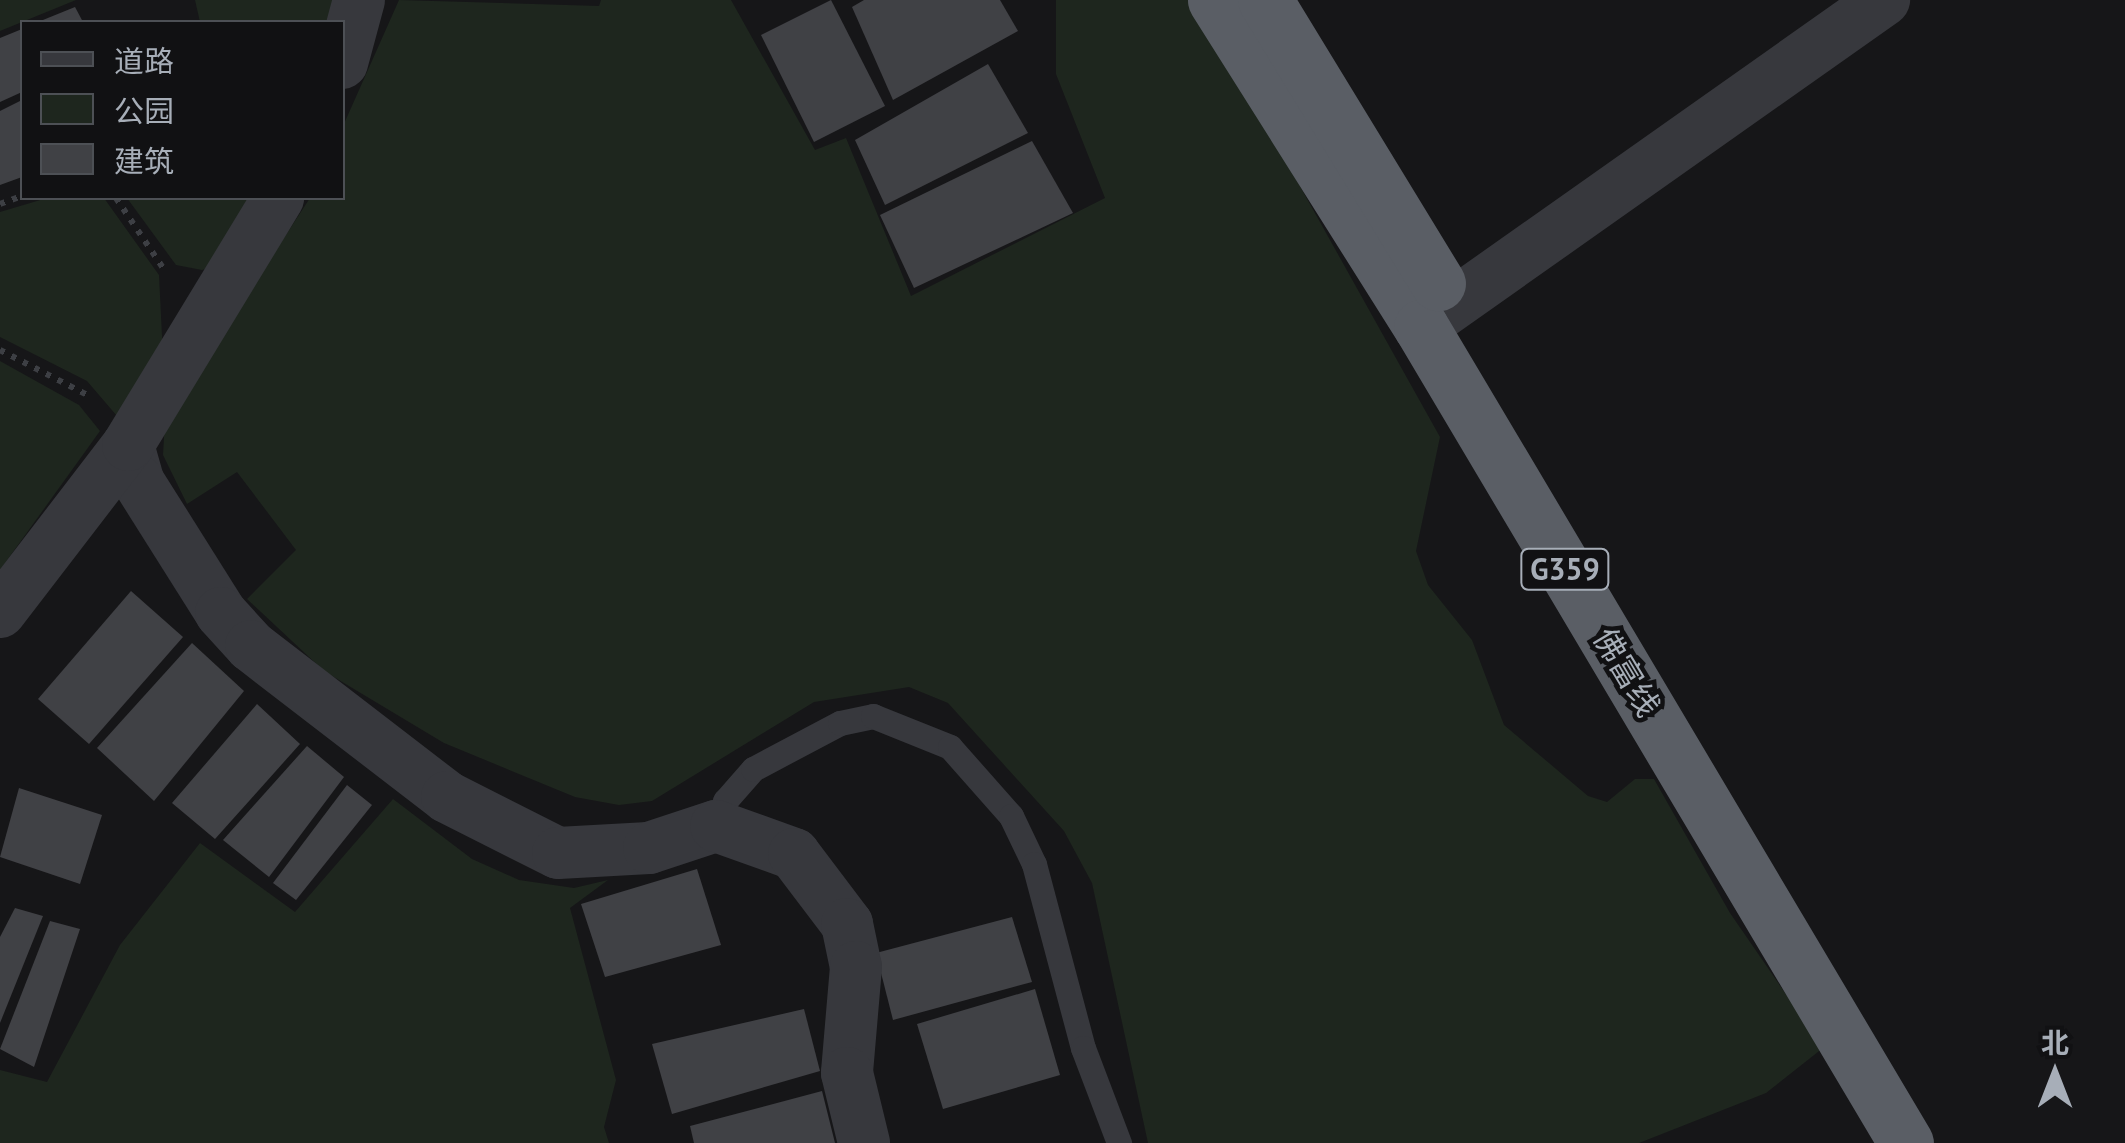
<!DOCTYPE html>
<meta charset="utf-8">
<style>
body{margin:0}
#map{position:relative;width:2125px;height:1143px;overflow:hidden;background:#161618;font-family:"PT Sans","Noto Sans SC",sans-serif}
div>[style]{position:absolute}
.green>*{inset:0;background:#1e261e}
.building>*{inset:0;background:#404145}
.path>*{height:6px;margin-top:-3px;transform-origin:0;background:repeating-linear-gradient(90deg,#3d3f44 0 5px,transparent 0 13px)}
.service>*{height:25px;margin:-12.5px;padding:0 12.5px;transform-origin:12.5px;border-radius:12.5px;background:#37383d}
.minor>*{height:52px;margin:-26px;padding:0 26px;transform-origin:26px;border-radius:26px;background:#37383d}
.trunk>*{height:55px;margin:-27.5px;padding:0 27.5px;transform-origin:27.5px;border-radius:27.5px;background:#5a5e65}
span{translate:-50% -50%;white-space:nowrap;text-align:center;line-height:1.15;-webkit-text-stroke:9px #111113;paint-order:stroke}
.shield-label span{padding:2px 8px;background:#111113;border:2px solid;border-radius:8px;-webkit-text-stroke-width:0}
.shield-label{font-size:30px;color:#a7aeb8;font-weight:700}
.street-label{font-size:32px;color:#a7aeb8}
.legend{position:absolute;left:20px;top:20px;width:325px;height:180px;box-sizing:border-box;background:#111113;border:2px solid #4d5055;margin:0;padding:12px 18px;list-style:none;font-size:30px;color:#a7aeb8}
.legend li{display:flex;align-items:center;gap:20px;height:50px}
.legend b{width:50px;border:2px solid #4d5055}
.north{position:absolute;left:2005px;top:1023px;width:100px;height:100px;-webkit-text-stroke:8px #111113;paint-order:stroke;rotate:0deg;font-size:28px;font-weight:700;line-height:40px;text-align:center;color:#a7aeb8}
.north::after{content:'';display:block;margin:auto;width:35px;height:45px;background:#a7aeb8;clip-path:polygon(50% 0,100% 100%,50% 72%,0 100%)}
</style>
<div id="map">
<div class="green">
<i style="clip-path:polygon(0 0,76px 0,0 31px)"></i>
<i style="clip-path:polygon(195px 0,336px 0,326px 22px,200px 22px)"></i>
<i style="clip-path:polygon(399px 0,599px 6px,601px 0,731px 0,815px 150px,846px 138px,911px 296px,1105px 198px,1056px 74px,1056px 0,1196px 0,1440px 437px,1416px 551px,1428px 585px,1472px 640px,1504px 725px,1588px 796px,1607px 802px,1635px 779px,1654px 779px,1730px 913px,1823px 1048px,1766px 1093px,1639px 1143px,1148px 1143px,1092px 883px,1064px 831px,948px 703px,909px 687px,814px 702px,652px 801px,619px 805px,575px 797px,444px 743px,324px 671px,247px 599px,296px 550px,237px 472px,187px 504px,163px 455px,165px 420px,310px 198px,342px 198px,343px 126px)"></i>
<i style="clip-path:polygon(47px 198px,104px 198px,159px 275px,163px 356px,117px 416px,87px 381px,0 337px,0 212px)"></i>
<i style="clip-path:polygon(127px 198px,255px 198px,234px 260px,202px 270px,176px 265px)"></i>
<i style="clip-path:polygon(0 361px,79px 405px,100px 431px,0 570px)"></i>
<i style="clip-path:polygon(393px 799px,472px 859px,519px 880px,574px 888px,608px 880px,570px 908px,616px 1080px,604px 1127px,609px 1143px,0 1143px,0 1070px,47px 1082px,120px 945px,200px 843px,295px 912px)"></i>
</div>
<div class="building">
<i style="clip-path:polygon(831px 0,885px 106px,814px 142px,761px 35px)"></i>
<i style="clip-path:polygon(864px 0,1000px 0,1018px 31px,893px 100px,852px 7px)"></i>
<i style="clip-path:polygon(75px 7px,83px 22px,38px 22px)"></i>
<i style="clip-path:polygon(22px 29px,22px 92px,0 102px,0 38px)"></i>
<i style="clip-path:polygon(988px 64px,1028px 133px,885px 205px,855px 140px)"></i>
<i style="clip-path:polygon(22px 100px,22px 177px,0 185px,0 111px)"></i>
<i style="clip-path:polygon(1032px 141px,1073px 213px,914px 288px,880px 215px)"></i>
<i style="clip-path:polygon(131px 591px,183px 637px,89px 744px,38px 699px)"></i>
<i style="clip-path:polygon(192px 643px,244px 691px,154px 801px,97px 748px)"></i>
<i style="clip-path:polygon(257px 704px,300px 744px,215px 839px,172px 803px)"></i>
<i style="clip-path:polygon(307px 746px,344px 777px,269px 877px,223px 840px)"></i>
<i style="clip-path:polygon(347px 785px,372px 805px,296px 900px,273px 883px)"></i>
<i style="clip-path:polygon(19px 788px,102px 815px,80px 884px,0 857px)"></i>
<i style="clip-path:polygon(697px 869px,721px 945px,605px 977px,581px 904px)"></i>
<i style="clip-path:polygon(15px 908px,43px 916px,0 1023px,0 937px)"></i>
<i style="clip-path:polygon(1012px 917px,1032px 982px,893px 1020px,876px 953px)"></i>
<i style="clip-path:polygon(50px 921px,80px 929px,34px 1067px,0 1049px)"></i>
<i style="clip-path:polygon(1035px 989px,1060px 1075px,943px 1109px,917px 1024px)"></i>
<i style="clip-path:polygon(804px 1009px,820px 1071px,672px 1114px,652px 1044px)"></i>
<i style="clip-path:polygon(822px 1091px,835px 1143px,694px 1143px,690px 1126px)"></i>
</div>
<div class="path">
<i style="left:116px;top:198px;width:88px;rotate:56.1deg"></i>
<i style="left:0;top:204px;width:23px;rotate:-20deg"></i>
<i style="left:0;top:350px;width:98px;rotate:27.3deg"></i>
</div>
<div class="service">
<i style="left:716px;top:826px;width:27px;rotate:-70deg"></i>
<i style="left:725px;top:801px;width:43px;rotate:-48.8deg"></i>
<i style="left:753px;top:769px;width:98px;rotate:-27.9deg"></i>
<i style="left:840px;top:723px;width:34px;rotate:-12deg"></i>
<i style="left:873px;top:716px;width:83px;rotate:21.9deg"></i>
<i style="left:950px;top:747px;width:92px;rotate:48.5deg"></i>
<i style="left:1011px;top:816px;width:53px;rotate:64.4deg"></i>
<i style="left:1034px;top:864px;width:190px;rotate:75.1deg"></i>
<i style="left:1083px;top:1048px;width:102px;rotate:69.2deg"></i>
</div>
<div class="minor">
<i style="left:342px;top:63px;width:65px;rotate:-74.9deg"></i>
<i style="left:1421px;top:327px;width:567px;rotate:-35.23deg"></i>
<i style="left:128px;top:445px;width:37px;rotate:74deg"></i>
<i style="left:138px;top:481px;width:156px;rotate:57.8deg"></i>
<i style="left:221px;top:613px;width:45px;rotate:47.7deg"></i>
<i style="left:251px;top:646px;width:247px;rotate:37.6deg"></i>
<i style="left:447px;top:797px;width:124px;rotate:26.8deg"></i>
<i style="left:558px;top:853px;width:91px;rotate:-3.1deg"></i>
<i style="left:649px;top:848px;width:71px;rotate:-18.2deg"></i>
<i style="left:716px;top:826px;width:83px;rotate:19.7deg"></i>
<i style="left:794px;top:854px;width:88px;rotate:52.9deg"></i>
<i style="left:847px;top:924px;width:44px;rotate:78.2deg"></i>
<i style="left:856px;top:967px;width:106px;rotate:94.9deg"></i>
<i style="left:847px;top:1073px;width:72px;rotate:76.3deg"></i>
<i style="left:0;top:612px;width:210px;rotate:-52.5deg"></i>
<i style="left:128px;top:445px;width:289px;rotate:-58.7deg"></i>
</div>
<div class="trunk">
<i style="left:1215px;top:0;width:386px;rotate:57.8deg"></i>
<i style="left:1421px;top:327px;width:949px;rotate:59.27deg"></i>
<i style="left:1265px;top:0;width:332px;rotate:58.6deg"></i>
</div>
<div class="shield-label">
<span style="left:1565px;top:569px">G359</span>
</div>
<div class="street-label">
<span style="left:1627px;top:672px;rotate:59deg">佛富线</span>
</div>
<ul class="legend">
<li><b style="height:12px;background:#37383d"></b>道路</li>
<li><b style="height:28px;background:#1e261e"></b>公园</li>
<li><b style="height:28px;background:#404145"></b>建筑</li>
</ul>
<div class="north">北</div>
</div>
